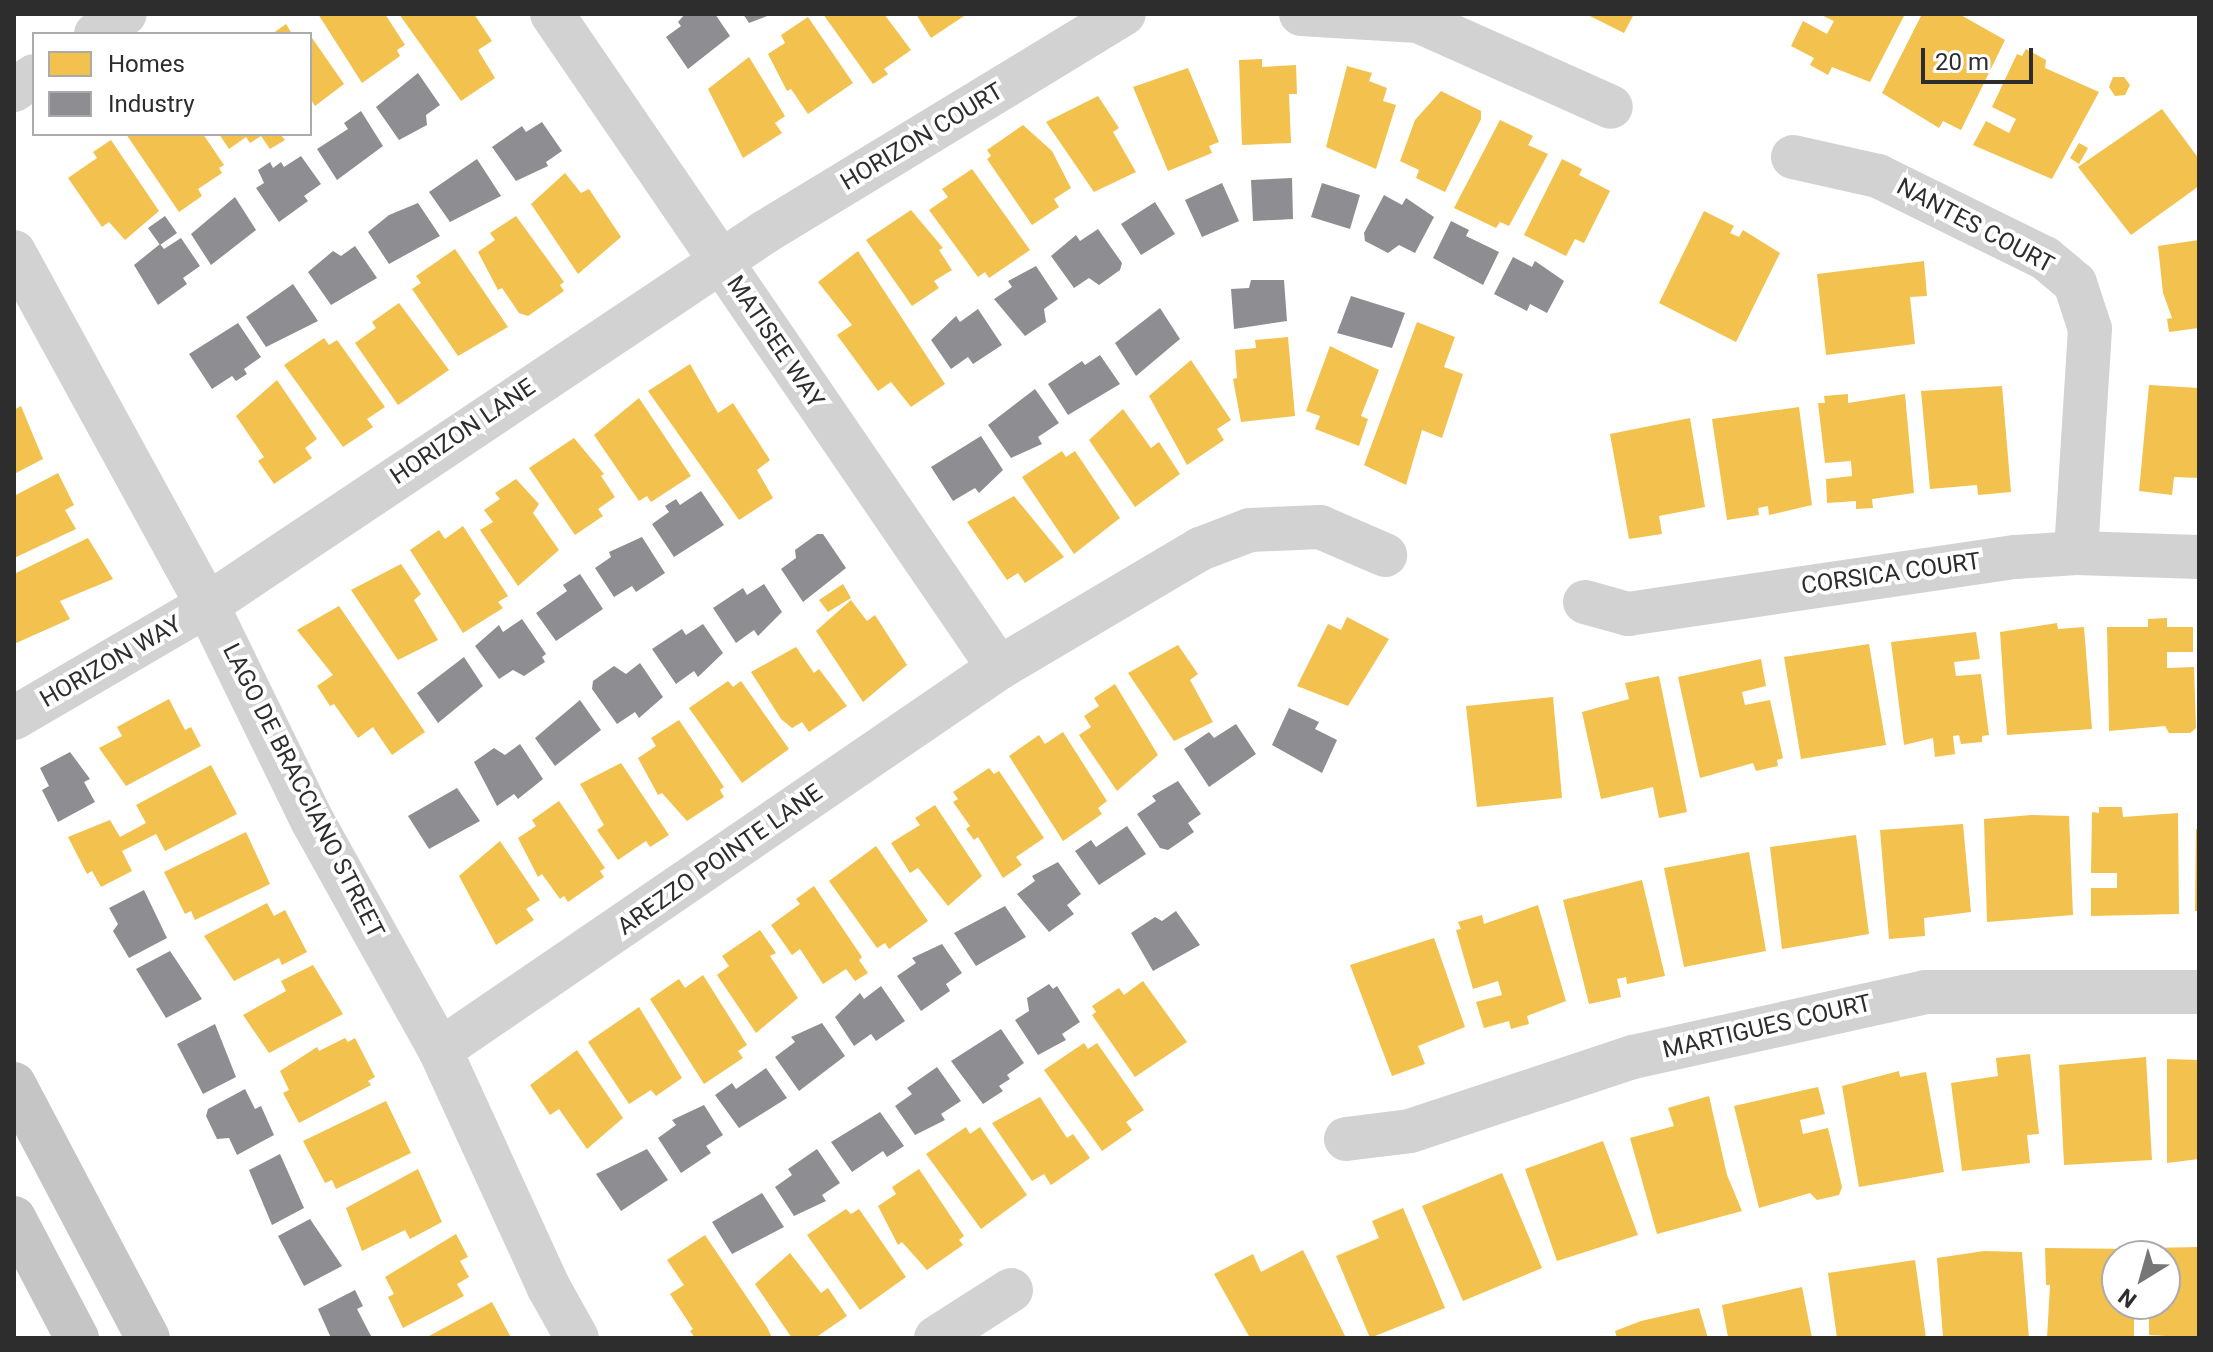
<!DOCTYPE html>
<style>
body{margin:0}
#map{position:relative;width:2213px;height:1352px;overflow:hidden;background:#fff;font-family:Roboto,sans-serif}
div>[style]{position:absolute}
.homes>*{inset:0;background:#f2c14e}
.industry>*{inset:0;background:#8d8d92}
.minor>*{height:44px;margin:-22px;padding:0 22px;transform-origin:22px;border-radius:22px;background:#d2d2d2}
.major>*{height:44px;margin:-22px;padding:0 22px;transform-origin:22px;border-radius:22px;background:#c5c5c5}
span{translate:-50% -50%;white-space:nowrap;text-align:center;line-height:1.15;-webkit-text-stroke:8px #fff;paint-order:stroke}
.street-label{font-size:24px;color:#2d2d2d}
.frame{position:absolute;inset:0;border:16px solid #2d2d2d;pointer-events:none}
.legend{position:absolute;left:32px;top:32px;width:280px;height:104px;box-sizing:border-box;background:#fff;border:2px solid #ababab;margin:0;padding:10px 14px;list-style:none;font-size:24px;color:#2d2d2d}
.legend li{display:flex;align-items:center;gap:16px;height:40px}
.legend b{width:40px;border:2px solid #ababab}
.north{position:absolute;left:2101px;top:1240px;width:80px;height:80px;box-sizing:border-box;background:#fff;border:2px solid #ababab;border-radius:50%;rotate:217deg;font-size:22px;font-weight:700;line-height:32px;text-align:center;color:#2d2d2d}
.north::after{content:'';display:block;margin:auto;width:28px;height:36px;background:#767676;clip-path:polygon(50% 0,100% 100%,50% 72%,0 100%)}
.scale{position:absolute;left:1921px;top:48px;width:112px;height:36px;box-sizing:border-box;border:4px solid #2d2d2d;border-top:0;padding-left:10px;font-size:24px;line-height:28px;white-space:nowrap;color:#2d2d2d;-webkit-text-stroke:6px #fff;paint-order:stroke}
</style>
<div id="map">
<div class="homes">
<i style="clip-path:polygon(318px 14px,385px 14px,405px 45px,397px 50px,400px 56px,362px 83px)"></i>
<i style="clip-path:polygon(399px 14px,474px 14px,492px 41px,478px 50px,495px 78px,461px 101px)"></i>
<i style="clip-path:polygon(823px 14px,884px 14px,911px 50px,884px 69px,888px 74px,873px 84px)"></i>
<i style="clip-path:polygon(916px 14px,967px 14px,931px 38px)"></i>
<i style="clip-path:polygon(1586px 14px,1634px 14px,1624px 33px)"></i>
<i style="clip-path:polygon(1819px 14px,1905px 14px,1870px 82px,1832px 67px,1828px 75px,1810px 65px,1814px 58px,1791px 46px,1803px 21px,1827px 34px,1834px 21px)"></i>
<i style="clip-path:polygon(1922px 14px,1959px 14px,2005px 40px,1961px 130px,1943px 121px,1939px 128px,1882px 93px)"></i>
<i style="clip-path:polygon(808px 17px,853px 83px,808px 114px,791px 89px,787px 91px,768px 54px,785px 43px,781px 35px)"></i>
<i style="clip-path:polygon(286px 24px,292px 34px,272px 34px)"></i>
<i style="clip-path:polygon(310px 35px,344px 84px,315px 106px,310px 98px)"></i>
<i style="clip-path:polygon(2026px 49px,2046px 60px,2045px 68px,2099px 92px,2052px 179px,1973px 145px,1986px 121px,2009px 133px,2016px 119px,1992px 107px,2017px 54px,2022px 56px)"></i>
<i style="clip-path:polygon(749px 57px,785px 116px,775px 123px,782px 133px,743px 158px,708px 89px)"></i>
<i style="clip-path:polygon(1262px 59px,1262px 67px,1296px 65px,1297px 94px,1289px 94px,1291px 143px,1242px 145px,1239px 60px)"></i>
<i style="clip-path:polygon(1347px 66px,1372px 73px,1369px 81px,1387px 88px,1383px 101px,1396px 105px,1376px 169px,1326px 147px)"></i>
<i style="clip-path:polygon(1188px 68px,1219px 142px,1209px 146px,1212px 153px,1168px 171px,1133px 87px)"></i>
<i style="clip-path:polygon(2113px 77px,2124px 77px,2130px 85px,2125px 95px,2115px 96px,2109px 87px)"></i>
<i style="clip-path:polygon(1441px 91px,1481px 111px,1481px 119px,1445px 192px,1416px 178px,1419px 170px,1400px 161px,1415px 120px)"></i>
<i style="clip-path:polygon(1098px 96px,1119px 128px,1113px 132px,1136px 172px,1094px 192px,1046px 122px)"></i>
<i style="clip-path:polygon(2162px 109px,2199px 159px,2199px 186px,2131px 235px,2078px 167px)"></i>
<i style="clip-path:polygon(1500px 120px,1533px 136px,1528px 145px,1548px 154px,1509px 226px,1500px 222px,1496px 228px,1454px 208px)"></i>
<i style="clip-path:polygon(1023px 125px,1052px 151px,1071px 188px,1054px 199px,1059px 207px,1032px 225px,987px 159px,991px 156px,987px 150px)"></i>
<i style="clip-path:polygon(126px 134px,203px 134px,224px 165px,219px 168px,222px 173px,198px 189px,202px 196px,179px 212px)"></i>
<i style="clip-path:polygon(219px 134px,280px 134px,285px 140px,270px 149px,261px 136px,250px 143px,246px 137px,229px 149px)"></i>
<i style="clip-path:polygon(111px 140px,159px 211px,125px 240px,109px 222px,102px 227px,68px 178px,97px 158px,93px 152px)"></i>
<i style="clip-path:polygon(2079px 143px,2088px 148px,2079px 164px,2070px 158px)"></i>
<i style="clip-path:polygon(1562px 159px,1582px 169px,1579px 175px,1610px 191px,1584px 243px,1575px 239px,1566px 256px,1524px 235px)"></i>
<i style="clip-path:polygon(972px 169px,1030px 250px,989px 278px,985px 272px,978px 277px,929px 210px,948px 197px,942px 189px)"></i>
<i style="clip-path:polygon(565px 173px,581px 193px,589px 189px,621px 237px,578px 274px,531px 204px)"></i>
<i style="clip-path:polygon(911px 210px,943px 248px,939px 250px,952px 270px,934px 281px,939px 288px,912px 306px,866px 240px)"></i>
<i style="clip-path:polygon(1704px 211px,1734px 226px,1730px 233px,1739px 237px,1743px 230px,1780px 253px,1736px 342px,1659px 303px)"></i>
<i style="clip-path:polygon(516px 216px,564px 282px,560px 285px,564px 291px,528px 316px,519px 313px,502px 288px,498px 290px,478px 252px,495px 240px,490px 233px)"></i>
<i style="clip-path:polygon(2199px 240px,2199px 328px,2169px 332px,2167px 319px,2172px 318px,2163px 293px,2158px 246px)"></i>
<i style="clip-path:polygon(455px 249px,508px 327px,458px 356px,412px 289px,421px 283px,416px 276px)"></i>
<i style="clip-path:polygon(858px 251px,945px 384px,911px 407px,891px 382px,878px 391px,837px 335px,852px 325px,818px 282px)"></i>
<i style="clip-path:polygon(1924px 261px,1927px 296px,1910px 297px,1915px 344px,1826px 355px,1817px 274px)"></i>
<i style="clip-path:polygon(399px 303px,449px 370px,398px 405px,355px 343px,376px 328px,372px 322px)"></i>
<i style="clip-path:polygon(1417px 322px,1455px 337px,1444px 367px,1463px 374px,1442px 438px,1422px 430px,1406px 485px,1364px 465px)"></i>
<i style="clip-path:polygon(1288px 337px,1295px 416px,1241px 422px,1233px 379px,1237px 378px,1235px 350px,1256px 348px,1255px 340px)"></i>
<i style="clip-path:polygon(324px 338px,329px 345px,337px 340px,385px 407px,367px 419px,373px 427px,343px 447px,284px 365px)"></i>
<i style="clip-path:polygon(1330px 346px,1379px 370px,1361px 416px,1368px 419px,1359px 446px,1315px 429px,1320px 416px,1306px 411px)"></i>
<i style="clip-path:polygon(1191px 360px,1231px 420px,1217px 429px,1224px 440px,1187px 465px,1149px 396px)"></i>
<i style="clip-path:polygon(690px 364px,718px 413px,733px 403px,770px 460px,757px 470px,773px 498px,739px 520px,648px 391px)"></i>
<i style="clip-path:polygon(277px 380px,317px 439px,305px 448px,312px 458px,274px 484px,258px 461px,264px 457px,236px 416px)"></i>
<i style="clip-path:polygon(2149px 385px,2199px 388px,2199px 478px,2174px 477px,2172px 495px,2139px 491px)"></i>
<i style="clip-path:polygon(2002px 386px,2011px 492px,1978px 495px,1977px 485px,1930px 489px,1921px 391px)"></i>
<i style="clip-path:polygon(1848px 394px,1848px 403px,1905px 394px,1914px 493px,1872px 499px,1873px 508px,1856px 509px,1856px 501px,1827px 503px,1826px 479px,1852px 476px,1851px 461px,1825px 463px,1818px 403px,1825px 403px,1824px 396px)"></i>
<i style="clip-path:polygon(639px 398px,691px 476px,651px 502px,647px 496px,639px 501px,594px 435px)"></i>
<i style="clip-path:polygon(21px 406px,43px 459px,14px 474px,14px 410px)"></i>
<i style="clip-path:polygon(1799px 407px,1812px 505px,1769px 515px,1768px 506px,1758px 508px,1759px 515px,1727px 520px,1712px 419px)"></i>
<i style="clip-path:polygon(1123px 409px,1151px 448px,1159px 442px,1180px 474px,1135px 507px,1089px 440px)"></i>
<i style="clip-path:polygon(1690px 418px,1705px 507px,1659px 516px,1662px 534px,1629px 539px,1610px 434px)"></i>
<i style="clip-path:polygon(574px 438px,604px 474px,601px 476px,615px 497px,598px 509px,603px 516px,575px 535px,529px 468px)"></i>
<i style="clip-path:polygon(1062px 451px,1066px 457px,1075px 451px,1120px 518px,1074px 554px,1022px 477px)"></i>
<i style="clip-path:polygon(58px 473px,74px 505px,65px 510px,76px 529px,14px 558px,14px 496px)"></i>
<i style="clip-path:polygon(516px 479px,539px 504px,533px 513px,559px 550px,518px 586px,480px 530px,493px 522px,484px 510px,500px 499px,495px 493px)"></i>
<i style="clip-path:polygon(1014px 496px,1064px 557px,1025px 583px,1018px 573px,1007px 580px,967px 522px)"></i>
<i style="clip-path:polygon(463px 526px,508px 596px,498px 602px,503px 608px,463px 633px,410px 550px,439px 530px,445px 539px)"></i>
<i style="clip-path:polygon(88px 538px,113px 579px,60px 601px,70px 619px,14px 644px,14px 574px)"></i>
<i style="clip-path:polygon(401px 564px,421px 594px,414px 600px,438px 640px,398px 660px,351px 590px)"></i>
<i style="clip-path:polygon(843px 584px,851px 598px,828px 612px,819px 600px)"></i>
<i style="clip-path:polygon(851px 600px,867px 621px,875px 615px,907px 665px,863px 702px,816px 631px)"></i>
<i style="clip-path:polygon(339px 606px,425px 732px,392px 755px,373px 727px,358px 738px,334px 704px,330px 706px,317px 686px,333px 675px,297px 630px)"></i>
<i style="clip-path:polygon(1347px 617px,1389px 639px,1348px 706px,1297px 686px,1328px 624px,1341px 630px)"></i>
<i style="clip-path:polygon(2167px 618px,2167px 627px,2193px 627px,2193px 652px,2167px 652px,2167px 668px,2194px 667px,2196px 728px,2190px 733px,2169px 733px,2165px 726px,2109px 731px,2107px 627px,2148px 627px,2148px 619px)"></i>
<i style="clip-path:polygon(2057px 623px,2058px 629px,2084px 627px,2092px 729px,2007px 735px,2000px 632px)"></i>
<i style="clip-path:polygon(1976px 632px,1980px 659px,1954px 662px,1956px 676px,1981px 674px,1989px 735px,1982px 736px,1982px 742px,1961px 744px,1959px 735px,1953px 736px,1955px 754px,1935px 757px,1933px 738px,1904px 745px,1891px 642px)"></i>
<i style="clip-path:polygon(1869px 644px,1886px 745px,1801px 759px,1784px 657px)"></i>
<i style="clip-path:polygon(1178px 645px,1198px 674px,1190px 680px,1213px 722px,1174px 741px,1128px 673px)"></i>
<i style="clip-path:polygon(796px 647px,814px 673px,819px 669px,847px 706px,809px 732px,802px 722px,792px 728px,781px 719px,751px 672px)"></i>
<i style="clip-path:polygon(1761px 659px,1766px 686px,1742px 692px,1745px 705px,1770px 700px,1783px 758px,1777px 760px,1778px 766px,1756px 771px,1753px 763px,1700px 778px,1678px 677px)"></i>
<i style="clip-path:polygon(1659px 676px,1687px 812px,1659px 818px,1653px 787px,1601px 799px,1582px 712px,1629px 699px,1625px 683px)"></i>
<i style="clip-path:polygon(728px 681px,733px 687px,741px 681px,789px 749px,742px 783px,689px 708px)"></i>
<i style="clip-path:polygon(1115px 684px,1158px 755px,1117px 791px,1079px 735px,1091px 727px,1084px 716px,1099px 706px,1094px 698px)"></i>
<i style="clip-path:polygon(1553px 697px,1562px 798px,1477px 807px,1466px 706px)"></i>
<i style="clip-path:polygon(169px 699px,185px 730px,191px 727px,201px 746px,126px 786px,99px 748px,122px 736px,117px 727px)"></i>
<i style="clip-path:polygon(679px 720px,724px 787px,720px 790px,724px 797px,687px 821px,662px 793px,658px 795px,638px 758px,656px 746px,651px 738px)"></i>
<i style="clip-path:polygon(1063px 732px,1107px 801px,1098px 808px,1102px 814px,1063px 841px,1009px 756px,1039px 735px,1045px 744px)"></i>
<i style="clip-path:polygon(621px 763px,669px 835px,650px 847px,646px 841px,618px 860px,597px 830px,604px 825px,580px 784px)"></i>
<i style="clip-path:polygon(211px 765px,237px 814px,165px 851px,156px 834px,122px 851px,132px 871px,101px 887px,92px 871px,87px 874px,68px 837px,110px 820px,120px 837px,146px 823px,136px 805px)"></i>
<i style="clip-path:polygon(989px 768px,994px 774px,999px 771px,1044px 838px,1016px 857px,1022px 865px,1003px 878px,978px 837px,974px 840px,966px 829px,970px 826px,953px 802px,958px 799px,953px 792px)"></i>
<i style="clip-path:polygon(559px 801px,605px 868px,600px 871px,604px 877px,568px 902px,564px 896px,560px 899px,542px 874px,538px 877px,518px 838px,536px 826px,532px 820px)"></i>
<i style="clip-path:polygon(935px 805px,982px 876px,948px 906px,918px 868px,910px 873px,891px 843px,920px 825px,915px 818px)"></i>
<i style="clip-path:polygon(2099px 807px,2122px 807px,2123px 817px,2178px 813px,2179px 914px,2091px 916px,2091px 888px,2117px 888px,2117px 873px,2091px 873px,2092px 812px,2099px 813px)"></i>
<i style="clip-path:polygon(2031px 815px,2069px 816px,2073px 915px,1987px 922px,1984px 819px)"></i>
<i style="clip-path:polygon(1963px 824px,1971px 912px,1924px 918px,1925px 936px,1889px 939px,1880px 830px)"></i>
<i style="clip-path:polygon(2196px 829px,2199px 829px,2199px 911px,2195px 911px)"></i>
<i style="clip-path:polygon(246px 832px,270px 884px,195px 920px,191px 911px,185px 914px,164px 872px)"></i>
<i style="clip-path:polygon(1856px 835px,1869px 934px,1782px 949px,1770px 847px)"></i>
<i style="clip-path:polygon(500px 841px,540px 900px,526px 909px,534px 920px,496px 945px,459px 876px)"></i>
<i style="clip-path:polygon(876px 846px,928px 921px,889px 949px,885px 943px,877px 948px,829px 881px)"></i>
<i style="clip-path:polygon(1749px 852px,1766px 951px,1684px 967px,1664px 868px)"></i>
<i style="clip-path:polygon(1642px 880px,1665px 976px,1627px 984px,1626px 977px,1617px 979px,1621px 997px,1589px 1004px,1563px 900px)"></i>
<i style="clip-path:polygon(814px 886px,862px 957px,859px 960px,868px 973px,855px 981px,846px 969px,823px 984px,800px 949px,792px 955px,771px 925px,800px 904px,796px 899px)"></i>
<i style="clip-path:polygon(267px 903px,274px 916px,285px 910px,307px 952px,282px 965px,279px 958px,234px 981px,204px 936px)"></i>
<i style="clip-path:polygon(1538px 905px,1566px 1001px,1527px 1016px,1529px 1024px,1511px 1029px,1509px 1021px,1484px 1028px,1476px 1002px,1502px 995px,1498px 981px,1473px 989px,1456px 930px,1461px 929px,1458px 922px,1482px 915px,1484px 924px)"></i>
<i style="clip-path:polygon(760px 930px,776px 953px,770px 956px,798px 998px,756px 1033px,717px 975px,729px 966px,722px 956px)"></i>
<i style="clip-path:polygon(1434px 938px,1465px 1027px,1418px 1046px,1425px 1064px,1392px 1076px,1350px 965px)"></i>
<i style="clip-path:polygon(313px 965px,343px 1014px,269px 1053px,243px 1015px,286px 991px,281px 981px)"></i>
<i style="clip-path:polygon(703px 975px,747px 1045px,738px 1051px,743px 1058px,704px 1084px,650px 999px,679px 979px,685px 988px)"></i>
<i style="clip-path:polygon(1143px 981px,1187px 1042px,1135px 1077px,1092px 1015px,1096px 1012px,1092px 1006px,1119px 988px,1124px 995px)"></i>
<i style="clip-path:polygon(639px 1007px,682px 1078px,656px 1096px,651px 1090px,629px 1104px,588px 1042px)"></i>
<i style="clip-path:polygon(345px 1038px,348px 1042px,355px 1038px,375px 1077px,368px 1081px,371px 1085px,299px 1123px,283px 1093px,289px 1090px,280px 1071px,317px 1047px,319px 1051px)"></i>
<i style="clip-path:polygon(1084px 1043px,1088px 1049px,1097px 1043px,1144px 1110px,1126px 1122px,1132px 1130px,1102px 1151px,1044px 1070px)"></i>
<i style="clip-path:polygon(577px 1050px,623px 1118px,587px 1149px,559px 1109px,550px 1115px,530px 1085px)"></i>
<i style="clip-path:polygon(2030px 1054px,2039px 1134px,2027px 1135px,2030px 1163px,1962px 1171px,1951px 1083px,1998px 1076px,1996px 1058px)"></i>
<i style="clip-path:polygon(2146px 1057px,2152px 1160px,2064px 1165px,2059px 1065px)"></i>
<i style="clip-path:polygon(2167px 1059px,2199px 1060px,2199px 1159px,2167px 1163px)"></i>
<i style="clip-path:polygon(1899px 1071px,1900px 1077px,1926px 1072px,1944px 1172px,1859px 1187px,1842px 1086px)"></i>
<i style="clip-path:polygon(1818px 1087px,1825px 1114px,1800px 1120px,1803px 1134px,1828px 1128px,1842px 1187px,1839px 1195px,1817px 1200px,1810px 1193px,1759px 1208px,1734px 1106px)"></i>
<i style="clip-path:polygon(1709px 1096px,1727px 1175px,1742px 1211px,1657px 1234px,1630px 1138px,1674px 1126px,1668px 1108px)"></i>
<i style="clip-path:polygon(1040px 1097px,1067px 1138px,1073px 1134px,1090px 1158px,1051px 1185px,1044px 1174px,1032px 1181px,992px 1123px)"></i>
<i style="clip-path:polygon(386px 1101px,411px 1153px,336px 1189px,332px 1180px,325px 1183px,303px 1141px)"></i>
<i style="clip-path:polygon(966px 1127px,970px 1134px,980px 1127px,1027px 1195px,981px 1229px,926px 1154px)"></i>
<i style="clip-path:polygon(1603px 1141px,1638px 1235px,1557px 1261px,1525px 1169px)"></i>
<i style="clip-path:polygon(418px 1169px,442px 1222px,410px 1239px,405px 1230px,362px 1251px,346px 1208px)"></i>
<i style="clip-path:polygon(919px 1169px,964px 1236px,959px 1240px,963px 1245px,927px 1270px,902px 1242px,898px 1245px,878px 1206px,896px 1194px,892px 1187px)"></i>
<i style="clip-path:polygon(1502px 1173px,1542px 1268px,1463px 1301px,1422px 1206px)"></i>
<i style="clip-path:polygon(1403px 1208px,1445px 1308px,1370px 1338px,1336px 1256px,1379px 1238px,1372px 1221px)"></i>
<i style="clip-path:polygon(846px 1209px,851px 1214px,859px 1209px,906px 1277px,860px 1310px,807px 1235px)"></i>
<i style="clip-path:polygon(456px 1234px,468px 1257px,460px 1261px,469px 1277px,457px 1284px,464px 1296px,403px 1328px,388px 1297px,394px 1294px,385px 1277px)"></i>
<i style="clip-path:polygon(705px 1235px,767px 1327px,772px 1338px,695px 1338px,690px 1331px,693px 1329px,670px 1294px,684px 1285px,667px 1260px)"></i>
<i style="clip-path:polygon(2199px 1247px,2199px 1338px,2149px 1335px,2149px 1304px,2165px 1304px,2165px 1256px,2148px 1256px,2148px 1248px)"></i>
<i style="clip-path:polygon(2045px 1248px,2133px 1249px,2133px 1256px,2117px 1256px,2117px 1304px,2134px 1304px,2134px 1338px,2047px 1338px,2050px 1285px,2046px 1285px)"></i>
<i style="clip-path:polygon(1303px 1250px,1346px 1338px,1250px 1338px,1214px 1274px,1253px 1254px,1261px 1272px)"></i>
<i style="clip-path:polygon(1984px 1251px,2022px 1252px,2029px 1338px,1943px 1338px,1937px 1258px)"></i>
<i style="clip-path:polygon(790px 1253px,821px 1293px,828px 1288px,847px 1316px,815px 1338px,792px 1338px,755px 1284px)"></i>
<i style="clip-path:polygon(1915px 1260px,1926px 1338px,1837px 1338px,1828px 1273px)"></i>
<i style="clip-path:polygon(1802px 1287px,1812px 1338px,1728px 1337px,1722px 1305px)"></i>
<i style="clip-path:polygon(492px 1302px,511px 1338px,430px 1338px,429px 1336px)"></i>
<i style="clip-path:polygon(1699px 1308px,1708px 1338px,1617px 1338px,1615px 1331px,1641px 1321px)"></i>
</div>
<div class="industry">
<i style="clip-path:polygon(685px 14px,715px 14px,730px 36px,688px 69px,666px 37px,681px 26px,678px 22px)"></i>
<i style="clip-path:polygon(743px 14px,772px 14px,749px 23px)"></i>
<i style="clip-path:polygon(418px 73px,440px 105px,426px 115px,427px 125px,399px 140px,376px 107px)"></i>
<i style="clip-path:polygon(361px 111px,383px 146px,337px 180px,317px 149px,348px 129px,344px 123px)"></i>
<i style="clip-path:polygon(542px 122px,562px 151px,546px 162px,548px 166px,516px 181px,492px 147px,522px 126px,526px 132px)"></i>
<i style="clip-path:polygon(301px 156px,321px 184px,304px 196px,308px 201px,279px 222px,256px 188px,264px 183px,258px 170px,270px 162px,273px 168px,281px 162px,284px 167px)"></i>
<i style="clip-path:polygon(477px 159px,501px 196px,450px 222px,429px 192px)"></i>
<i style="clip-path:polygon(1292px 178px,1293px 219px,1253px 221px,1251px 180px)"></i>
<i style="clip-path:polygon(1222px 183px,1239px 221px,1202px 237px,1185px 200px)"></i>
<i style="clip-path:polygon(1322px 183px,1360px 195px,1350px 229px,1311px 217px)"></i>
<i style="clip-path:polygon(1384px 195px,1402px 205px,1406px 198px,1434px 217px,1415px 253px,1399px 245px,1388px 253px,1365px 241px,1364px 233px)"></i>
<i style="clip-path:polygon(235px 197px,256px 230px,211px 265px,191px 234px)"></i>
<i style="clip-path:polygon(1155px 202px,1175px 234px,1141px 255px,1121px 224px)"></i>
<i style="clip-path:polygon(418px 203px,440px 236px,389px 264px,368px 232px,389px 215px)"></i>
<i style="clip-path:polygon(165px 216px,177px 233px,160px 245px,148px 228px)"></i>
<i style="clip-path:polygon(1451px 221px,1469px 230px,1466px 236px,1499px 252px,1483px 285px,1433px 258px)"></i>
<i style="clip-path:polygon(1098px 229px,1122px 263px,1120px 270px,1099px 285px,1089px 278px,1074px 288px,1051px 256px,1076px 235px,1080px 241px)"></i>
<i style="clip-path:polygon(181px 238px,200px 266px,183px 278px,187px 284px,158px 305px,134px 265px,160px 244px,164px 249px)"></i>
<i style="clip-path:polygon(355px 246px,377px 278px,331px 305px,308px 272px,333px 251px,341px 256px)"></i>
<i style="clip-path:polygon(1513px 257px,1532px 267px,1535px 261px,1564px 281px,1547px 313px,1530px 304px,1527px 311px,1494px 294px)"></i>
<i style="clip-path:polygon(1036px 266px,1058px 299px,1044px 309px,1046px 322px,1025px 336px,994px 299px,1012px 287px,1008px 281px)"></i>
<i style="clip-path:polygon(1251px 280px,1284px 280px,1287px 321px,1234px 329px,1231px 289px,1249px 288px)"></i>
<i style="clip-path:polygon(293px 284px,318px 321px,266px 347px,246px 317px)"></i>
<i style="clip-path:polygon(1351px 296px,1405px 313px,1392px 348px,1337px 333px)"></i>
<i style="clip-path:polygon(1160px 308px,1180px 339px,1136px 376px,1115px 343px)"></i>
<i style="clip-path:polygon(978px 309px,1002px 345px,973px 364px,968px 357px,951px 369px,931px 340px,956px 316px,960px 322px)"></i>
<i style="clip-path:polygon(238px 323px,261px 357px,244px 369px,247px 374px,236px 381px,232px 376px,212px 389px,189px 354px)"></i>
<i style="clip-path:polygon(1100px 355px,1120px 384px,1068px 415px,1048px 384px,1082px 361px,1085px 365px)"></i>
<i style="clip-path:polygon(1035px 389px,1059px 423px,1038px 437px,1042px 444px,1011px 458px,988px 425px)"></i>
<i style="clip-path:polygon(981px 436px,1003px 470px,979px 493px,975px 488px,953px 501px,931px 467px)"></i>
<i style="clip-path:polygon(701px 491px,724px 525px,674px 557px,652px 524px,669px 512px,665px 506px,676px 499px,680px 505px)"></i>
<i style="clip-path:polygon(817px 534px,823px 534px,846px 568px,803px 602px,781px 569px,796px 558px,795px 550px)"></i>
<i style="clip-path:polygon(642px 537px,665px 573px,636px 592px,632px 586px,614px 597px,595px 568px,611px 557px,609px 552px)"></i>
<i style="clip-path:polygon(580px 574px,603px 609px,556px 641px,536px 613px,567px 591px,563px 585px)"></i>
<i style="clip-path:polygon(764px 584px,782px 612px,758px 636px,754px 630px,736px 643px,713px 608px,743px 588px,747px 595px)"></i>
<i style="clip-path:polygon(522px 619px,546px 654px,542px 657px,545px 662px,524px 676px,513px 670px,499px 679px,475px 646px,499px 625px,503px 632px)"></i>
<i style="clip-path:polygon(703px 624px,723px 653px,698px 677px,694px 671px,676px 684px,652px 649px,682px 629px,686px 635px)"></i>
<i style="clip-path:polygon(464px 657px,483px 686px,438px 723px,417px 693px)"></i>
<i style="clip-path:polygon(640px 663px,663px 697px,639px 718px,635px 712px,617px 724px,592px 689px,593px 681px,614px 666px,626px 674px)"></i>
<i style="clip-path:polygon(580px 700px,601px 730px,555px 766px,535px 738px)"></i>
<i style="clip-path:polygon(1289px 708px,1319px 722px,1315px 729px,1337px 740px,1322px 773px,1272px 745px)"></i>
<i style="clip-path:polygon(1236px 724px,1256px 754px,1209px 787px,1184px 749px,1209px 732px,1214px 738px)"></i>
<i style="clip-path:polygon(520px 744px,543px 779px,518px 799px,514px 794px,497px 806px,474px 762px,494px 748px,505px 755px)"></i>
<i style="clip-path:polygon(70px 752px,90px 779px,84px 782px,95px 802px,58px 822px,42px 790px,49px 786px,40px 768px)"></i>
<i style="clip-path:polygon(1178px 781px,1201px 814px,1188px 823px,1194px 832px,1168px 850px,1160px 848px,1137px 814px,1156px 801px,1152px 796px)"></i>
<i style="clip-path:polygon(457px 788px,480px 821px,429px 849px,408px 816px)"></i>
<i style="clip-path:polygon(1127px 826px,1146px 854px,1099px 885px,1075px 851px,1091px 840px,1096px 847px)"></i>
<i style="clip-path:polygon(1058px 862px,1081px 894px,1067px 905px,1074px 914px,1049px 932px,1017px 894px,1035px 881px,1032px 876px)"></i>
<i style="clip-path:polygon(144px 890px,167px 938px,129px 958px,113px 931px,118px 924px,109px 908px)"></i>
<i style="clip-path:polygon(1005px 906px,1026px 937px,976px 966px,954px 933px)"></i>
<i style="clip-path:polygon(1176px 911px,1200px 945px,1153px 971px,1131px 933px,1155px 917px,1162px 921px)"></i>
<i style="clip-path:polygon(942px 944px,962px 973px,946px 984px,950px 991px,921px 1011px,897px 976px,916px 963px,912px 958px)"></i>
<i style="clip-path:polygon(170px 951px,202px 999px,166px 1018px,136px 969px)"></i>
<i style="clip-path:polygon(1049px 984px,1053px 989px,1057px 986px,1080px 1022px,1062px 1034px,1066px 1040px,1038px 1055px,1015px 1020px,1029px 1011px,1027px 998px)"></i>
<i style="clip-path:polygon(881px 986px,905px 1021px,876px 1041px,871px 1034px,854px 1046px,835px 1017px,860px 993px,864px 999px)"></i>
<i style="clip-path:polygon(822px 1023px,845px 1056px,799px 1091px,775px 1057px,795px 1042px,791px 1037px)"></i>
<i style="clip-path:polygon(215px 1024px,236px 1077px,203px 1094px,177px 1044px)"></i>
<i style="clip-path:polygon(1001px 1029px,1024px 1063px,1007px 1075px,1010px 1079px,999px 1086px,1003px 1091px,983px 1104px,951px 1061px)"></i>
<i style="clip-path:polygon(937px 1067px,961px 1101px,941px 1114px,945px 1120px,915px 1135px,895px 1106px,912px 1094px,907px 1088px)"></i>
<i style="clip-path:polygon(766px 1068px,787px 1098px,739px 1128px,715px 1095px,732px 1083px,736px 1089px)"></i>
<i style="clip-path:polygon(245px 1089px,255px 1109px,261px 1106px,274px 1135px,237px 1155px,229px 1138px,217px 1139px,206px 1116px,208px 1109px)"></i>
<i style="clip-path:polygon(704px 1105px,723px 1135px,706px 1146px,711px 1153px,681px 1173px,658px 1138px,676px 1125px,672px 1120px)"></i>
<i style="clip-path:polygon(880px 1112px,904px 1146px,887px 1157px,883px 1151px,852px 1172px,831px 1142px)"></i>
<i style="clip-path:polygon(647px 1149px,668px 1180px,621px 1211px,596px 1174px)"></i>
<i style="clip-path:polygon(817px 1149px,840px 1183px,822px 1195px,826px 1201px,794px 1216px,775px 1187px,792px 1175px,788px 1169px)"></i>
<i style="clip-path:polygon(280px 1154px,304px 1208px,272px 1225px,249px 1170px)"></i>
<i style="clip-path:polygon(762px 1193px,784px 1227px,732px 1254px,712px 1222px)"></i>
<i style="clip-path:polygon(310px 1219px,342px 1266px,304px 1286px,278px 1236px)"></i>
<i style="clip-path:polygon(355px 1290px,363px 1306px,357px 1309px,372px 1338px,331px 1338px,318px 1309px)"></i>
</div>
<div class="minor">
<i style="left:552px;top:14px;width:792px;rotate:55.65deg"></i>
<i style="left:1301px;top:14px;width:117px;rotate:3.4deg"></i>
<i style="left:1418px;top:21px;width:211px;rotate:24deg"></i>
<i style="left:96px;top:34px;width:35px;rotate:-35deg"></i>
<i style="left:14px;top:90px;width:24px;rotate:-35deg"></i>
<i style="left:1793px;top:157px;width:87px;rotate:12.6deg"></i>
<i style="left:1878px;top:176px;width:186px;rotate:26.2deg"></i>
<i style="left:2045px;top:258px;width:39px;rotate:40deg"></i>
<i style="left:2075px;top:283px;width:48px;rotate:71.9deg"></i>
<i style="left:2090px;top:329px;width:224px;rotate:93.6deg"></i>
<i style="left:14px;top:252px;width:402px;rotate:61.3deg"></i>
<i style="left:207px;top:605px;width:242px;rotate:64deg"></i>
<i style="left:313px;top:822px;width:261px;rotate:60.9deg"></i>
<i style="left:440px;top:1050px;width:262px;rotate:65.4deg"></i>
<i style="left:549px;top:1288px;width:57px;rotate:60.8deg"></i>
<i style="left:1585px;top:602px;width:45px;rotate:15.6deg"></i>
<i style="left:1628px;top:614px;width:392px;rotate:-8.4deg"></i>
<i style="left:2016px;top:557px;width:60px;rotate:-3.8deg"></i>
<i style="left:2076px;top:553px;width:123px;rotate:1.9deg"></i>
<i style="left:14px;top:718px;width:224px;rotate:-30.3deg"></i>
<i style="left:207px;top:605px;width:671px;rotate:-33.76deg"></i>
<i style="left:765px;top:232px;width:420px;rotate:-31.3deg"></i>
<i style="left:440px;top:1050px;width:677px;rotate:-34.35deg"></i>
<i style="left:999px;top:668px;width:234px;rotate:-30.6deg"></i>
<i style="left:1200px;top:549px;width:53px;rotate:-20.8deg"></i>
<i style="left:1250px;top:530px;width:70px;rotate:-2.5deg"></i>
<i style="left:1320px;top:527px;width:71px;rotate:23.3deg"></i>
<i style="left:1346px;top:1139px;width:64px;rotate:-7.1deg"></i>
<i style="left:1410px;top:1131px;width:235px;rotate:-18.4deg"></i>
<i style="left:1633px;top:1057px;width:299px;rotate:-12.5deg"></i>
<i style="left:1925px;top:992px;width:274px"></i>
<i style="left:936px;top:1338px;width:89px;rotate:-32.6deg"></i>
</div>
<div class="major">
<i style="left:14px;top:1084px;width:287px;rotate:62.2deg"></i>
<i style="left:14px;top:1218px;width:136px;rotate:62.3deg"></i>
</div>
<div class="street-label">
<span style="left:922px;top:137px;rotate:-31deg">HORIZON COURT</span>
<span style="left:1975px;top:226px;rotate:28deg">NANTES COURT</span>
<span style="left:775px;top:342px;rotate:56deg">MATISEE WAY</span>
<span style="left:463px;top:432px;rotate:-34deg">HORIZON LANE</span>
<span style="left:1891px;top:574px;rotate:-8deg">CORSICA COURT</span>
<span style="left:111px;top:662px;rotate:-30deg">HORIZON WAY</span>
<span style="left:303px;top:791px;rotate:63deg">LAGO DE BRACCIANO STREET</span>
<span style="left:720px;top:860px;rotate:-35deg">AREZZO POINTE LANE</span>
<span style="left:1767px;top:1027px;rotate:-13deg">MARTIGUES COURT</span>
</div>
<div class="frame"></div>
<ul class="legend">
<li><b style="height:22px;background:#f2c14e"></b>Homes</li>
<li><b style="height:22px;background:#8d8d92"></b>Industry</li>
</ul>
<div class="north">N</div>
<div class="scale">20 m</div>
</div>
